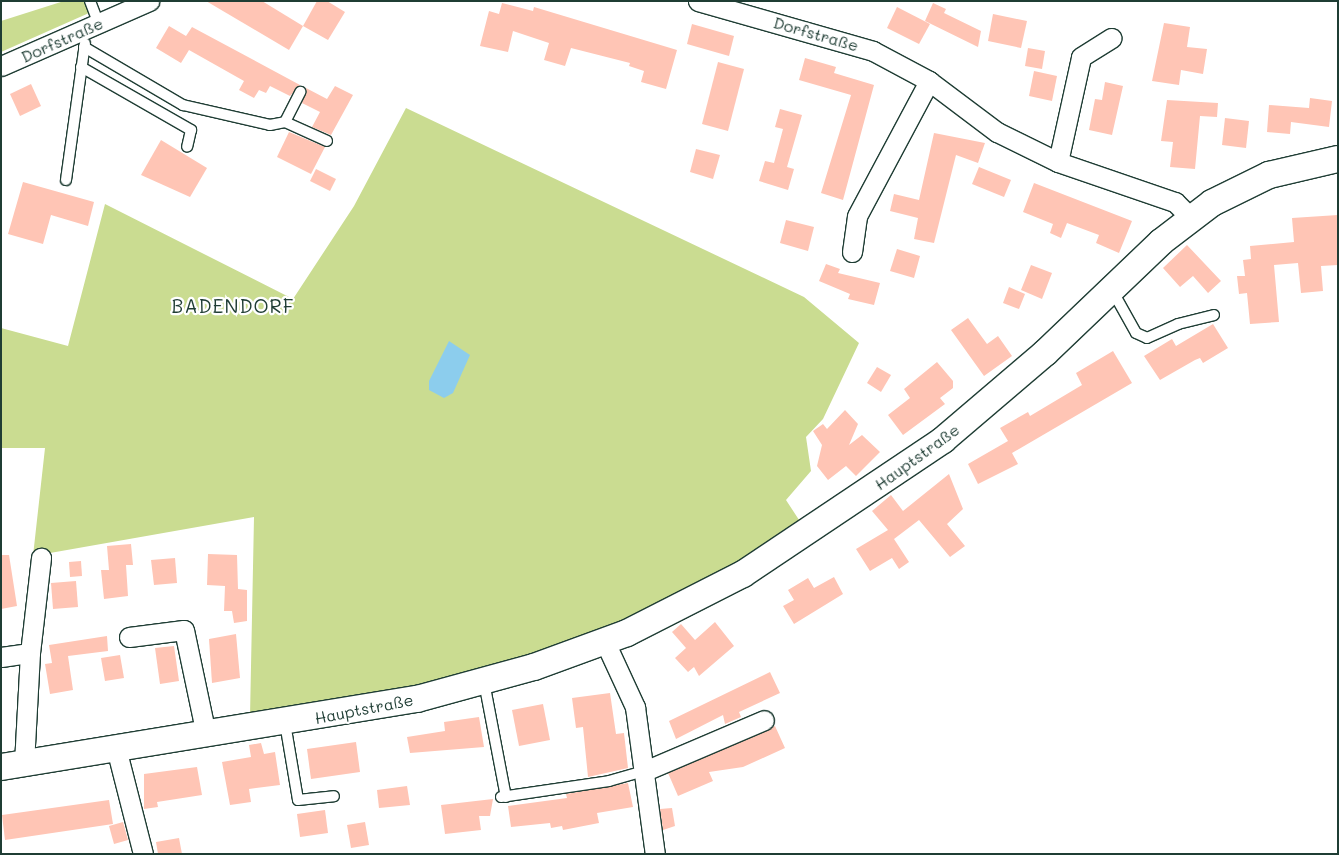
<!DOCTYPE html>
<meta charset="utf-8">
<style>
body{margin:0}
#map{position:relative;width:1339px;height:855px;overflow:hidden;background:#fff;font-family:Mali,sans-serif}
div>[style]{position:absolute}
.green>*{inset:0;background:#cadc91}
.water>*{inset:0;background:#8ccded}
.building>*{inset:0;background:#ffc5b5}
.roads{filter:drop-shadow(1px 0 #1f3d34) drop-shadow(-1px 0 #1f3d34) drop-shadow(0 1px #1f3d34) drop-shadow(0 -1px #1f3d34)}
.lane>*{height:10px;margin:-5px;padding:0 5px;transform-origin:5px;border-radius:5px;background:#fff}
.street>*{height:19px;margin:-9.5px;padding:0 9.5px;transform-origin:9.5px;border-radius:9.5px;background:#fff}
.secondary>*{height:26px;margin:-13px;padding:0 13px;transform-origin:13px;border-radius:13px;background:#fff}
span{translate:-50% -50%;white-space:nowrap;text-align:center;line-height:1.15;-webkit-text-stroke:4.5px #fff;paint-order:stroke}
.street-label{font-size:16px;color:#1f3d34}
.quarter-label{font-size:19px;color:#1f3d34;letter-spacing:1px}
.frame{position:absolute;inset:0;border:2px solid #1f3d34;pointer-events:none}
</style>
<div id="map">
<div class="green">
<i style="clip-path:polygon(64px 1px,85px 1px,89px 13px,1px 52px,1px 21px)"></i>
<i style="clip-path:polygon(406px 108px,804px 297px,859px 343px,823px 419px,806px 437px,811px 471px,786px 500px,803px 526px,738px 565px,623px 623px,531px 657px,415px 689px,250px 716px,254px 517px,33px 556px,45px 448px,1px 448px,1px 328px,68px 346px,105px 204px,293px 299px,354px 206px)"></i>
</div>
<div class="water">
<i style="clip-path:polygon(449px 341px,470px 355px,453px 393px,444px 398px,429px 390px,429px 381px)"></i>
</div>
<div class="building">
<i style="clip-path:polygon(206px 1px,262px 1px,303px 26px,289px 50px)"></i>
<i style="clip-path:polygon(317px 1px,327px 1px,345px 12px,328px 40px,303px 26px)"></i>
<i style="clip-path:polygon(502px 3px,533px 11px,534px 7px,677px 50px,666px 89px,641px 82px,644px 71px,629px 66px,630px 63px,571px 48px,565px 66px,544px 60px,549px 43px,513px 31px,508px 52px,480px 46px,489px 11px,499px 14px)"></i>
<i style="clip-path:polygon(933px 3px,946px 9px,944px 13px,981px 31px,978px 47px,925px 21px)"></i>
<i style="clip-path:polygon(897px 7px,930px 24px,919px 44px,887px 28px)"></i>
<i style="clip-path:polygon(993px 14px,1027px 21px,1021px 48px,988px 41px)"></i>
<i style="clip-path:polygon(1164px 23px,1190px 27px,1187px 47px,1207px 49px,1203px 74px,1181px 70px,1179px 85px,1152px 81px)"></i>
<i style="clip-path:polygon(692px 24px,734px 36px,729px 56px,687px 44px)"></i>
<i style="clip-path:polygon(169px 26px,186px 36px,192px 27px,300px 85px,290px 96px,270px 86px,266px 93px,259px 90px,254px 98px,239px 90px,244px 81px,189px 50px,181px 63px,156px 48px)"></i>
<i style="clip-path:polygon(1028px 48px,1045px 51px,1042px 69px,1025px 66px)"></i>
<i style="clip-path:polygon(805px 58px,836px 67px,834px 73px,874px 85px,843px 200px,821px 193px,851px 95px,799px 80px)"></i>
<i style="clip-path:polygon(718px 62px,744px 69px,728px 131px,702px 124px)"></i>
<i style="clip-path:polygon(1034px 71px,1057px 76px,1052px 101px,1029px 96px)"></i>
<i style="clip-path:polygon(1105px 82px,1123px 86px,1112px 135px,1089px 130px,1095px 99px,1102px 100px)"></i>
<i style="clip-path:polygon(31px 84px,41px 106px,20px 116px,10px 94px)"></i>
<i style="clip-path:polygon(335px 86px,353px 95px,331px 135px,312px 127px,320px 112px,302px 103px,306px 88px,327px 99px)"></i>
<i style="clip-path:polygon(1310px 98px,1332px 101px,1329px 127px,1291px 122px,1290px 134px,1267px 132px,1269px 105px,1309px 108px)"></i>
<i style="clip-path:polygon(1167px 100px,1218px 103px,1217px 117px,1200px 116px,1195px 169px,1170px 167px,1173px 142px,1161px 141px)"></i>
<i style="clip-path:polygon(780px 109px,802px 115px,787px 167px,794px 169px,788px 190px,759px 181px,765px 161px,774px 163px,783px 129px,775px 127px)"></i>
<i style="clip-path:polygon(1225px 118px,1249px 121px,1246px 148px,1222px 145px)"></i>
<i style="clip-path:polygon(289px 132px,325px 147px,311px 174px,277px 157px)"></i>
<i style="clip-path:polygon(934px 133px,985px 143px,978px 163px,956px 155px,934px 243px,914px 239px,918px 218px,890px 211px,894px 194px,919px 200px)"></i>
<i style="clip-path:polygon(161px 140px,207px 168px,190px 197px,141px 175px)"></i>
<i style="clip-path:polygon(696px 149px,720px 155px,713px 179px,690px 172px)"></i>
<i style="clip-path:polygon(979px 167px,1011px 180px,1004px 197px,972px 184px)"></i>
<i style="clip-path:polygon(316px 169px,336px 179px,330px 191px,310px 181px)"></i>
<i style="clip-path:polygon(23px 182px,94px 202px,88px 226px,51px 215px,43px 244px,8px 234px)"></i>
<i style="clip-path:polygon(1034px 183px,1132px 221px,1119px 253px,1096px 243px,1099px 235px,1067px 223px,1061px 238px,1050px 233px,1053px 224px,1023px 212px)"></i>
<i style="clip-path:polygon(1338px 215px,1338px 265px,1321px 266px,1323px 291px,1301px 293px,1298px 263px,1274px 265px,1279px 322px,1250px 324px,1247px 293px,1239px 294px,1237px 276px,1245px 276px,1243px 260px,1251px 259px,1250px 246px,1294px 242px,1292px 218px)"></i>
<i style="clip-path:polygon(786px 220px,814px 227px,808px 251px,780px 243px)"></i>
<i style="clip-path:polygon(1187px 245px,1221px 281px,1208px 293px,1193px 276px,1180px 287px,1163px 268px)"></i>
<i style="clip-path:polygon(897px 249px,920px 256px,914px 278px,890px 271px)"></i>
<i style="clip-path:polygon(826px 264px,840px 269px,838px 273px,880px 283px,874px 305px,848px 299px,850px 294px,819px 281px)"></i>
<i style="clip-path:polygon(1031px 265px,1052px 273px,1042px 299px,1021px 290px)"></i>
<i style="clip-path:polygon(1009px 287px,1025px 294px,1019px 309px,1003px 303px)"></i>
<i style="clip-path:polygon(968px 318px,987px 344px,998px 336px,1012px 356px,984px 376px,951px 330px)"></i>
<i style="clip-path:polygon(1213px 324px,1228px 348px,1203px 363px,1200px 358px,1195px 360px,1160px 380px,1144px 356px,1172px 339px,1176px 346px)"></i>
<i style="clip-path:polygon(1113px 351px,1132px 383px,1012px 453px,1018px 464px,978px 484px,968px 464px,1008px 441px,1000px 428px,1028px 412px,1030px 416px,1082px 385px,1076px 373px)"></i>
<i style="clip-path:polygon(937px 362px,953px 381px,953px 388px,940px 398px,945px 404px,903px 435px,888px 415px,910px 398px,904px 389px)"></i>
<i style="clip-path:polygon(877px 367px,891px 375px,881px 392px,867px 383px)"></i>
<i style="clip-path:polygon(845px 410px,858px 424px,849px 445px,862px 435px,880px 452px,856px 476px,846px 466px,828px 480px,817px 466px,822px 445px,813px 431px,823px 424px,827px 429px)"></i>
<i style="clip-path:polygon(949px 474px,963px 509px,947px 524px,965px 546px,950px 557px,919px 520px,894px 539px,909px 562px,899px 569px,892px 558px,870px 571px,856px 549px,888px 530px,872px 511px,891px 495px,903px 511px)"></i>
<i style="clip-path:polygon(131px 544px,133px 565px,126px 565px,128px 596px,104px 599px,101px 570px,109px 570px,107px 546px)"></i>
<i style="clip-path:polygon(208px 554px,237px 555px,238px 589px,247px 590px,247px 621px,234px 623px,232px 611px,224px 611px,225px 586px,207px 585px)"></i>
<i style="clip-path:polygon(1px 555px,9px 555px,17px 606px,1px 609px)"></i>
<i style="clip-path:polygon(175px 558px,177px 583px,154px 585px,151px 560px)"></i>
<i style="clip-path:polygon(81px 561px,82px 576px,70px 577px,69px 562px)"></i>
<i style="clip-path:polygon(834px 577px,843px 594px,794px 624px,783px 606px,794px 600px,788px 590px,808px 578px,814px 588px)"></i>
<i style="clip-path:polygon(76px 581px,78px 607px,53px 609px,51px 583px)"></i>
<i style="clip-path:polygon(715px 622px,734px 646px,699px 676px,694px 667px,688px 672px,675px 658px,686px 648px,672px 632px,681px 624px,695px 640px)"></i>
<i style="clip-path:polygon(236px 634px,240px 678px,212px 683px,209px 639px)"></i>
<i style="clip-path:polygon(107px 636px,108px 651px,68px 656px,73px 690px,50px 694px,45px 664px,52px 663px,49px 645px)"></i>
<i style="clip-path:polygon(174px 646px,179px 681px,160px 684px,155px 648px)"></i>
<i style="clip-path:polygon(120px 655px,124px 678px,105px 681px,101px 658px)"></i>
<i style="clip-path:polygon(770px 672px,780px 693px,739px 712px,741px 717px,725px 724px,723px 715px,676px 739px,669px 721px)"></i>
<i style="clip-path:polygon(610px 693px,616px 734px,624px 733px,628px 768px,588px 777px,583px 727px,576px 728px,572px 698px)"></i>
<i style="clip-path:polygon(543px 704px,550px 740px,519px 746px,512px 710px)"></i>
<i style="clip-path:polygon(479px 717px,484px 747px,410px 753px,407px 737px,445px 731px,444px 722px)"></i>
<i style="clip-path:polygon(775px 726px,785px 748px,743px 767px,709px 772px,713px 781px,678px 796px,668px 773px)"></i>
<i style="clip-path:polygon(356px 742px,360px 772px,311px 779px,307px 749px)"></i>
<i style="clip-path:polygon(261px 743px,264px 754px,275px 752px,280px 785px,249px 789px,251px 802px,230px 805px,222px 762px,251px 757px,249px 745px)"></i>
<i style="clip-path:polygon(197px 767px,202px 795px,157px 802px,158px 807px,144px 809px,144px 774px)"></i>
<i style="clip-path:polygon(628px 783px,633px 807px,597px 813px,599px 823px,563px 830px,562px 826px,551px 828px,550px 823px,511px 827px,508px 806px,567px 798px,566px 794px)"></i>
<i style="clip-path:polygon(407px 786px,410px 805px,379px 808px,377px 790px)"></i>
<i style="clip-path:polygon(493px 799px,490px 816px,479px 816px,481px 830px,445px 834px,441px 805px)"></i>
<i style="clip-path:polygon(109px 800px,113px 824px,5px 840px,2px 815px)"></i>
<i style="clip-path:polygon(672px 808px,675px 826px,663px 830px,660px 809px)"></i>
<i style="clip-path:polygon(325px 810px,328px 833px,300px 837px,297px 814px)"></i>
<i style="clip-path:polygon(123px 822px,128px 840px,114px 844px,109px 826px)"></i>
<i style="clip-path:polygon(365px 822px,369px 845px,351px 848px,347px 825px)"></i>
<i style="clip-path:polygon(179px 838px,182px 854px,158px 854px,156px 842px)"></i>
</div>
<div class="roads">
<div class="lane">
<i style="left:90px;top:1px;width:25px;rotate:69deg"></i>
<i style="left:84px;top:47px;width:115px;rotate:30.4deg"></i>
<i style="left:183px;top:105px;width:89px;rotate:12.9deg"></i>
<i style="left:270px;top:125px;width:15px;rotate:-11deg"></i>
<i style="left:285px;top:122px;width:46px;rotate:24.3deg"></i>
<i style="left:81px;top:67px;width:127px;rotate:29.8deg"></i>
<i style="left:191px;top:130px;width:17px;rotate:103deg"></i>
<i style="left:285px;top:122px;width:34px;rotate:-63deg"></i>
<i style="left:66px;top:180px;width:138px;rotate:-82.1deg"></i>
<i style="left:1112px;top:290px;width:49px;rotate:60.8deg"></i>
<i style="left:1136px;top:333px;width:12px;rotate:24deg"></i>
<i style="left:1147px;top:338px;width:34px;rotate:-24deg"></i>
<i style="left:1178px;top:324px;width:37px;rotate:-14deg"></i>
<i style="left:484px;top:682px;width:117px;rotate:79.2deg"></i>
<i style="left:285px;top:723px;width:78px;rotate:80.4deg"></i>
<i style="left:298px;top:800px;width:36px;rotate:-6deg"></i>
<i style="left:501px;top:797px;width:109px;rotate:-8.4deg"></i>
<i style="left:609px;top:781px;width:40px;rotate:-16deg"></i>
</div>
<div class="street">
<i style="left:698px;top:1px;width:182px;rotate:15.9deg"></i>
<i style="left:873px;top:51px;width:64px;rotate:28.2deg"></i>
<i style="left:929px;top:81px;width:85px;rotate:36.9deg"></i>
<i style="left:997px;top:132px;width:68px;rotate:26.2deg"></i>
<i style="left:1058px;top:162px;width:124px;rotate:18.9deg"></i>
<i style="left:1175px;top:202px;width:24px;rotate:45deg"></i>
<i style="left:1px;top:66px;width:162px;rotate:-23.7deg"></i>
<i style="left:1058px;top:162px;width:107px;rotate:-77.6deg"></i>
<i style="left:1081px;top:57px;width:36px;rotate:-32deg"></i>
<i style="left:852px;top:252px;width:36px;rotate:-82deg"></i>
<i style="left:857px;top:216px;width:153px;rotate:-61.9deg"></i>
<i style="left:129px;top:637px;width:55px;rotate:-7.3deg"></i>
<i style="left:184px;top:630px;width:106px;rotate:78.1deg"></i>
<i style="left:605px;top:642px;width:72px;rotate:65.2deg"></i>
<i style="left:635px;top:707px;width:148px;rotate:82.3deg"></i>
<i style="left:30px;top:653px;width:96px;rotate:-83.4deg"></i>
<i style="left:1px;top:657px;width:29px;rotate:-8deg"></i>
<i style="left:30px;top:653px;width:111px;rotate:93.1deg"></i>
<i style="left:116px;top:748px;width:109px;rotate:75.7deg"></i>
<i style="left:647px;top:770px;width:127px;rotate:-23.1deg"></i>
</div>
<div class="secondary">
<i style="left:1px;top:767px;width:422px;rotate:-9.3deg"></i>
<i style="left:417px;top:699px;width:121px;rotate:-15.3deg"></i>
<i style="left:534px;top:667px;width:99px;rotate:-20.1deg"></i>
<i style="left:627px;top:633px;width:130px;rotate:-27deg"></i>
<i style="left:743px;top:574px;width:241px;rotate:-33.8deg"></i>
<i style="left:943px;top:440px;width:134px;rotate:-40.5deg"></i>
<i style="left:1045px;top:353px;width:161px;rotate:-43.7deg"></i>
<i style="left:1161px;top:242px;width:64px;rotate:-37.4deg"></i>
<i style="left:1212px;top:203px;width:64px;rotate:-26.2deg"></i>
<i style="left:1269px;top:175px;width:71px;rotate:-13.1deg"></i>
</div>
</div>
<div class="street-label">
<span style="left:816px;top:34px;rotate:16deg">Dorfstraße</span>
<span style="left:62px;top:40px;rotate:-24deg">Dorfstraße</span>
<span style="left:917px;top:457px;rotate:-36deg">Hauptstraße</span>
<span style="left:364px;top:709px;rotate:-11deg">Hauptstraße</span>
</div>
<div class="quarter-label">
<span style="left:233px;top:306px">BADENDORF</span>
</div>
<div class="frame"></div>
</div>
